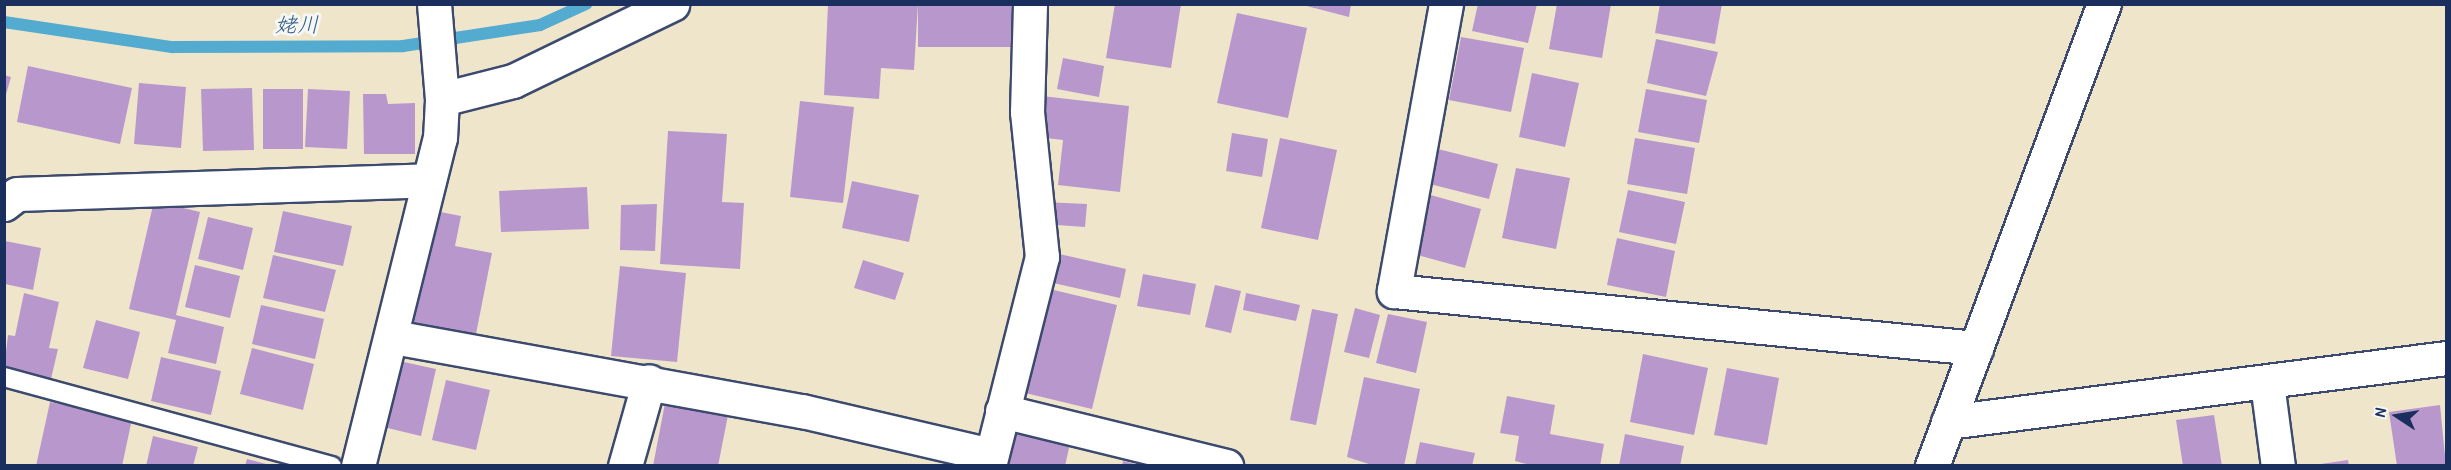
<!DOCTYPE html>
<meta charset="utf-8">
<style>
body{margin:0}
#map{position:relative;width:2451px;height:470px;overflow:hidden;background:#efe5cb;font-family:"Patrick Hand","Klee One",sans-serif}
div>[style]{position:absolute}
.stream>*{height:12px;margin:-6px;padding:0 6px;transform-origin:6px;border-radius:6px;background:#53abd0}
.building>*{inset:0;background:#b898cc}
.roads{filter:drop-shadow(2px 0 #3b4a6e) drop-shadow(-2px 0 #3b4a6e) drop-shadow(0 2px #3b4a6e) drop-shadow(0 -2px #3b4a6e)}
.service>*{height:18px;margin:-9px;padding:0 9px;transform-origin:9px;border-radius:9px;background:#fff}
.minor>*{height:33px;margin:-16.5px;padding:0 16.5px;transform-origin:16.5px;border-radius:16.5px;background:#fff}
span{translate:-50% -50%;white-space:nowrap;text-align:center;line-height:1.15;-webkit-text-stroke:6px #f6f6f2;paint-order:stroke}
.water-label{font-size:22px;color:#2f5a86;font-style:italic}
.frame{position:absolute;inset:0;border:6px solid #1b2f5e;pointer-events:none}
.north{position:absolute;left:2367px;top:386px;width:60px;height:60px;-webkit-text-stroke:4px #f6f6f2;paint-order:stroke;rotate:282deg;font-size:16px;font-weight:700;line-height:24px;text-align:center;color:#1b2f5e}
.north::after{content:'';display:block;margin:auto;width:21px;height:27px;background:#1b2f5e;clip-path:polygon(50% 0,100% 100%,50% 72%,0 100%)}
</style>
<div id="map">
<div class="stream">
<i style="left:4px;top:22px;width:170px;rotate:8.5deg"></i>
<i style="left:172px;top:47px;width:231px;rotate:-0.2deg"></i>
<i style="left:403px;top:46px;width:139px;rotate:-8.7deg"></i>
<i style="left:540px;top:25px;width:51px;rotate:-24.5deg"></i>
</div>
<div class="building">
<i style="clip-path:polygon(828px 4px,918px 4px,914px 70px,881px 68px,879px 99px,824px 95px)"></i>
<i style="clip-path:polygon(918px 4px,1016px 4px,1015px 47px,918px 47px)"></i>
<i style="clip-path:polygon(1115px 4px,1181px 4px,1171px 68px,1106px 58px)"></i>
<i style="clip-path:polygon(1299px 4px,1351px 4px,1349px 17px)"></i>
<i style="clip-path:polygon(1478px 4px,1537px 4px,1528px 43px,1472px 31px)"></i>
<i style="clip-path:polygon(1557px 4px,1611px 4px,1602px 58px,1549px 49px)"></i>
<i style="clip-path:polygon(1660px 4px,1722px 4px,1715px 44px,1655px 33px)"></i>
<i style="clip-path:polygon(1237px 13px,1307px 28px,1288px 118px,1217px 103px)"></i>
<i style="clip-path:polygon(1461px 37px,1524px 48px,1511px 112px,1449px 100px)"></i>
<i style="clip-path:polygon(1656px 39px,1718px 52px,1706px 96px,1647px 83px)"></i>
<i style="clip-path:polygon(1063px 58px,1104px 66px,1099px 97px,1057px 89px)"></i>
<i style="clip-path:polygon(28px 66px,132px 88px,120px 144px,17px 122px)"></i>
<i style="clip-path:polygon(1532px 73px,1579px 83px,1565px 147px,1519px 137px)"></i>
<i style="clip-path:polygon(4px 75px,11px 77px,5px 98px,4px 98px)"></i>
<i style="clip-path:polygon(139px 83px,186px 87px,181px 148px,134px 144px)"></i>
<i style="clip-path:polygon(252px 88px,254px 150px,203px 151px,201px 89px)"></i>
<i style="clip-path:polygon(263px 89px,303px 89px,303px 149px,263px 149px)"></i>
<i style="clip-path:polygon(308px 89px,350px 91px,347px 149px,305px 147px)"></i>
<i style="clip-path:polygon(1646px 89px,1707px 100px,1699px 143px,1638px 132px)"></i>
<i style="clip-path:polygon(363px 94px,386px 94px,388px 104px,415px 103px,415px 154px,364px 154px)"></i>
<i style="clip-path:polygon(1042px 96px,1129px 106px,1120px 192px,1058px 185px,1063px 140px,1037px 137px)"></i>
<i style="clip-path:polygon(800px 101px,854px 107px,843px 203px,790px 197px)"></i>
<i style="clip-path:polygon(668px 131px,727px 134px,722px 202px,744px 203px,740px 269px,660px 264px)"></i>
<i style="clip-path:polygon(1232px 133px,1268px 139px,1262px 177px,1226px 171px)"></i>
<i style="clip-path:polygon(1280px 138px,1337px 150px,1318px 240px,1261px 228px)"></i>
<i style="clip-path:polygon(1635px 138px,1695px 148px,1687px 194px,1627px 184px)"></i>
<i style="clip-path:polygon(1430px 147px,1498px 164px,1489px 199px,1422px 182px)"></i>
<i style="clip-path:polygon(1516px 168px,1570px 178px,1556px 249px,1502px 238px)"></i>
<i style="clip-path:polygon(852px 181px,919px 195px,909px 242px,842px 228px)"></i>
<i style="clip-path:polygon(587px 187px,589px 229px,501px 232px,499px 191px)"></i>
<i style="clip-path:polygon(1628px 190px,1685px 202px,1676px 244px,1619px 232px)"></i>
<i style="clip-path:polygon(1427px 194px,1481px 209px,1465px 268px,1410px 253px)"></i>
<i style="clip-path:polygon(154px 201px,200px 212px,176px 315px,224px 327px,216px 364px,168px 353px,176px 320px,129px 309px)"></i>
<i style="clip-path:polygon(1043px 202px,1087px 204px,1085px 227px,1042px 224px)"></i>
<i style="clip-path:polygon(657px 204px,655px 251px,620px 250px,621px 205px)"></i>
<i style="clip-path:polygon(430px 210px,461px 216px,455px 246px,492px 253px,475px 339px,408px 326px)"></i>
<i style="clip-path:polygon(283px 211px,352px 226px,343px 266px,274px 252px)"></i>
<i style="clip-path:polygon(208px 217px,253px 228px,243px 270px,198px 259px)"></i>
<i style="clip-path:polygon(1617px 238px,1675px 251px,1666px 297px,1607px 285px)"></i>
<i style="clip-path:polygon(5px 241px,41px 248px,33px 290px,5px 284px)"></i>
<i style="clip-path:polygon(1046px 251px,1126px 269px,1120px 298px,1040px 280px)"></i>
<i style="clip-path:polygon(273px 255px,336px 270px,325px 312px,263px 298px)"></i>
<i style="clip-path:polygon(863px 260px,904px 273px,895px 300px,854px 288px)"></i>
<i style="clip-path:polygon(195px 265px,240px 276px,230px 318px,185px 307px)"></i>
<i style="clip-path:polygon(620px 266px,686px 273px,677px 362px,611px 356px)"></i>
<i style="clip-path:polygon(1143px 274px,1196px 284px,1190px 315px,1137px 306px)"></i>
<i style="clip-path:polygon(1215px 285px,1241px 291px,1231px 333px,1205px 327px)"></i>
<i style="clip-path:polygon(1041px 287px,1117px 305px,1092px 409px,1017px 391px)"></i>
<i style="clip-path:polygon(24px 293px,59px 302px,49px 348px,58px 349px,51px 379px,4px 369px,8px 335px,15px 336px)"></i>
<i style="clip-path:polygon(1246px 293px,1300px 305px,1296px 321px,1243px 310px)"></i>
<i style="clip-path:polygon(261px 305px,324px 319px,315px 359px,252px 344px)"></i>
<i style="clip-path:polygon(1355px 308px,1380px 315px,1369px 358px,1344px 352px)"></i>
<i style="clip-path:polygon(1312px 309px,1338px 314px,1316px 425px,1290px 420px)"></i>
<i style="clip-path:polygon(1388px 314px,1427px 322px,1416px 373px,1376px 363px)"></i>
<i style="clip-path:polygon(96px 320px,140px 332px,128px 379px,83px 368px)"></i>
<i style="clip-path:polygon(252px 348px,314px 364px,303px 410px,240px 394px)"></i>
<i style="clip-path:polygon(1643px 354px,1708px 368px,1694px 435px,1630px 422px)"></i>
<i style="clip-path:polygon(161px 357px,221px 371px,211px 415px,151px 401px)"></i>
<i style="clip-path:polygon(390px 359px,436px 369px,421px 436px,375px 425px)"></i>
<i style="clip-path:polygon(1727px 368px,1779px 378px,1767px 445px,1714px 435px)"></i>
<i style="clip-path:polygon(1364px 377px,1420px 389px,1404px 466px,1375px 466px,1347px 457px)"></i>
<i style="clip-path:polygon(446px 380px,490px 390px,476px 450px,432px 440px)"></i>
<i style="clip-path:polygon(1507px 396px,1555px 405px,1550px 434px,1604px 444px,1600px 466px,1534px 466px,1515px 461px,1519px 436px,1500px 433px)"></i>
<i style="clip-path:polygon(666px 398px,729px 410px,718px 466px,653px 466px)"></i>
<i style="clip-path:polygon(50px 402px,132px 419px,122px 466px,36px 466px)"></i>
<i style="clip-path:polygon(2440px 405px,2446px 466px,2397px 466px,2389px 412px)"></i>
<i style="clip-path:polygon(2214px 415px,2222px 466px,2183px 466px,2176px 420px)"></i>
<i style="clip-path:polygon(1008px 423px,1071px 439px,1065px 466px,998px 466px)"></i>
<i style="clip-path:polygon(1625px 434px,1684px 446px,1680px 466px,1619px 466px)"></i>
<i style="clip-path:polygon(153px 436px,198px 447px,193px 466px,146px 466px)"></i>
<i style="clip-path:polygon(1420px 442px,1475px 453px,1472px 466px,1415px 466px)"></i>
<i style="clip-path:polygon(247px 459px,270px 465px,270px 466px,245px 466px)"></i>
<i style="clip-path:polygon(2348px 460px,2349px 466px,2321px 466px,2321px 464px)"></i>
<i style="clip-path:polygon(1123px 461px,1139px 465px,1139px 466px,1122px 466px)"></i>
</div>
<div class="roads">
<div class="service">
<i style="left:4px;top:377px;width:340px;rotate:15.2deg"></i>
</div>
<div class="minor">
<i style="left:1446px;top:4px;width:292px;rotate:100.3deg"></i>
<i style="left:1394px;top:291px;width:585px;rotate:5.59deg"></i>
<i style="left:442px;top:99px;width:73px;rotate:-14.2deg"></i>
<i style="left:513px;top:81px;width:177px;rotate:-25.8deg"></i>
<i style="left:4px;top:204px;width:16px;rotate:-38deg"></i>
<i style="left:17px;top:194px;width:412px;rotate:-1.9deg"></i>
<i style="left:393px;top:337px;width:416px;rotate:10.3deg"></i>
<i style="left:802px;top:411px;width:194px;rotate:13.1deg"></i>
<i style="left:2267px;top:383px;width:84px;rotate:82.5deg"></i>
<i style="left:1002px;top:411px;width:231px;rotate:13.8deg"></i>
<i style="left:1948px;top:422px;width:502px;rotate:-7.32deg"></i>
<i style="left:358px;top:466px;width:338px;rotate:-76deg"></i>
<i style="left:440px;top:138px;width:39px;rotate:-87deg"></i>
<i style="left:442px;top:99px;width:95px;rotate:-94.8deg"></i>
<i style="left:625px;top:466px;width:88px;rotate:-74.2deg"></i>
<i style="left:989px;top:466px;width:216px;rotate:-75.8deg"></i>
<i style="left:1042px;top:257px;width:146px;rotate:-95.9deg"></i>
<i style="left:1027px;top:112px;width:108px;rotate:-88.4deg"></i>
<i style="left:1932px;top:466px;width:493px;rotate:-69.6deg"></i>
</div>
</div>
<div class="water-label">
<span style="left:297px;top:25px">姥川</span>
</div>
<div class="frame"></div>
<div class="north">N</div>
</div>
